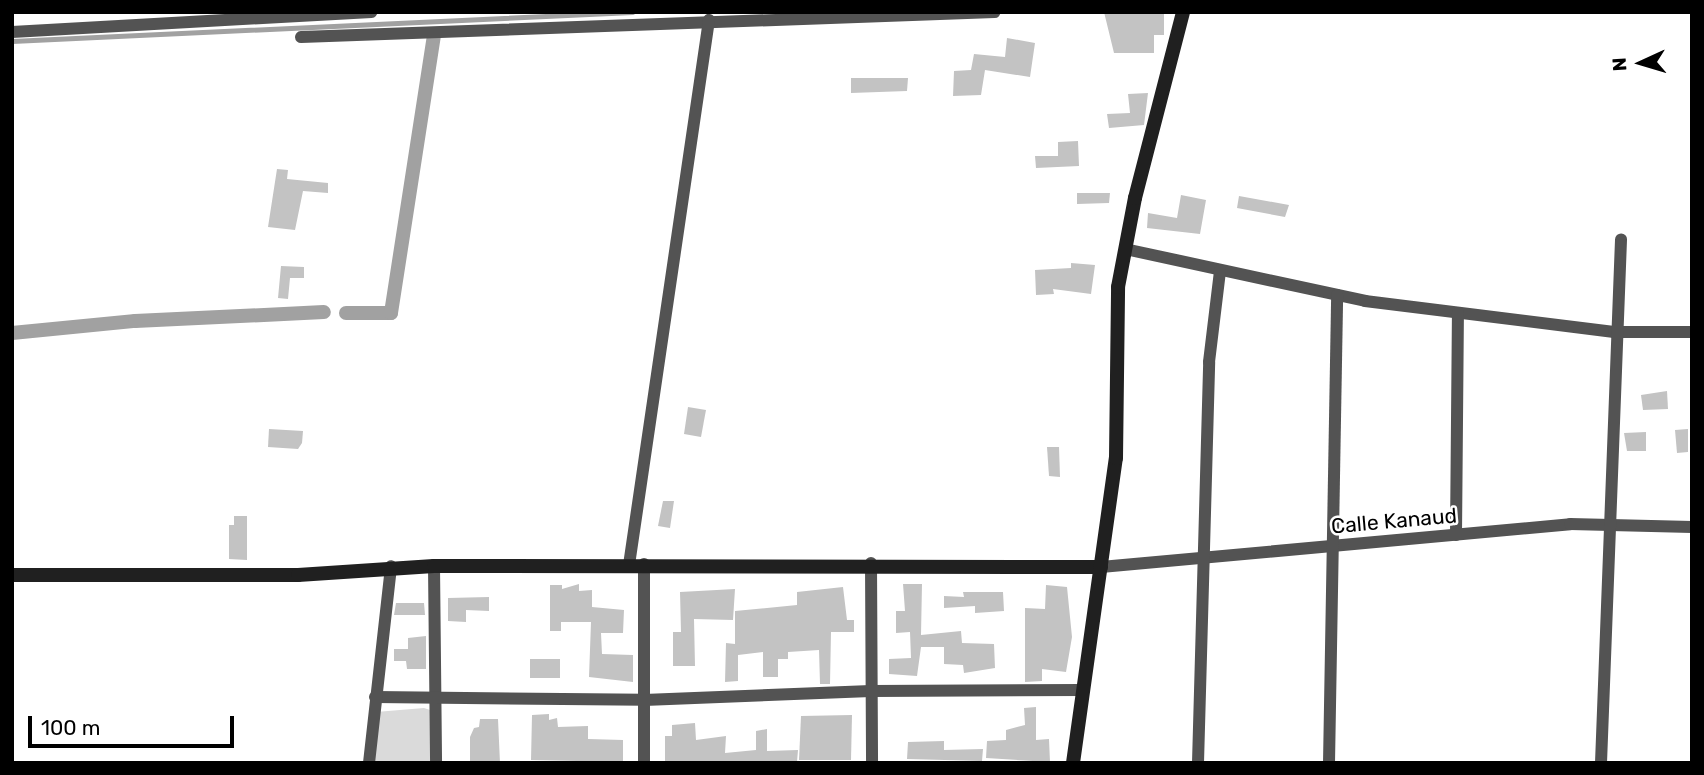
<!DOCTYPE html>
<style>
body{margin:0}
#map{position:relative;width:1704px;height:775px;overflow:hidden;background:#fff;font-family:Rubik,sans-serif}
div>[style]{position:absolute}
.green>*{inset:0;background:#dadada}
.stream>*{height:4.5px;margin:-2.25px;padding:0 2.25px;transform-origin:2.25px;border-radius:2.25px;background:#a1a1a1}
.canal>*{height:14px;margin:-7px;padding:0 7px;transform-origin:7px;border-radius:7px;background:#a1a1a1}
.building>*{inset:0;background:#c3c3c3}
.street>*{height:12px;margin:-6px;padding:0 6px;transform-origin:6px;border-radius:6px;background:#535353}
.secondary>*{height:14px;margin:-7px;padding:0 7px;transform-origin:7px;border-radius:7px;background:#202020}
span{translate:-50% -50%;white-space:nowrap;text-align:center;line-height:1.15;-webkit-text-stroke:5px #fff;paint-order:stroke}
.street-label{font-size:21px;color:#000}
.frame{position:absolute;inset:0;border:14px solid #000;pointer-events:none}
.north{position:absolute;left:1606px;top:28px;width:70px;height:70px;-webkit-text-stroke:5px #fff;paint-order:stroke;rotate:266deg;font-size:19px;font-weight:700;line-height:28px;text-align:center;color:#000}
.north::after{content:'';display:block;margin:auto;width:24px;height:32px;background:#000;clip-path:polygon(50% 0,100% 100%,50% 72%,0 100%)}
.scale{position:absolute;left:28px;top:716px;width:206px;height:32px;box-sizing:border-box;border:4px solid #000;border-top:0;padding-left:9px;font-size:21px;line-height:24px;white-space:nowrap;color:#000;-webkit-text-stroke:5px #fff;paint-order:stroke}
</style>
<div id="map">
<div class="green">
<i style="clip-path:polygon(424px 708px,430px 710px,431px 763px,372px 763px,376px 712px)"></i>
</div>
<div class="stream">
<i style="left:12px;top:41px;width:621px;rotate:-2.68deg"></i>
</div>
<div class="canal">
<i style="left:346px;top:313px;width:45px"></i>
<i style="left:391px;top:313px;width:280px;rotate:-81.2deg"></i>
<i style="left:12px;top:333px;width:124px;rotate:-5.6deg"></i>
<i style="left:135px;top:321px;width:189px;rotate:-2.7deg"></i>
</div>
<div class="building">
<i style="clip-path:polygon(1104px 12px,1164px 12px,1164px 35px,1154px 35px,1154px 53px,1114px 53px)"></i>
<i style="clip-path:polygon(1007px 38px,1035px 43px,1030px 77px,985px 70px,981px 95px,953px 96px,954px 71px,971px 70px,974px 54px,1005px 57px)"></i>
<i style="clip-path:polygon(851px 78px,908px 78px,907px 91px,851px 93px)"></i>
<i style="clip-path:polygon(1148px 93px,1144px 125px,1109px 128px,1107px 114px,1130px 113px,1128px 94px)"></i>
<i style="clip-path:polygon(1078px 141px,1079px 166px,1036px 168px,1035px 156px,1058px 156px,1058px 142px)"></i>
<i style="clip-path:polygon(277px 169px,288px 170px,287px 179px,328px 183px,328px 193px,303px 191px,295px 230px,268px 227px)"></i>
<i style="clip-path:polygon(1077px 193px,1110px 193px,1109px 203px,1077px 204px)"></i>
<i style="clip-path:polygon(1181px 195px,1206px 200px,1200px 234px,1147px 228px,1148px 213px,1177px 218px)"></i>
<i style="clip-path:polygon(1239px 196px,1289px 205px,1285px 217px,1237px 208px)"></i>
<i style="clip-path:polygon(1071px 263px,1095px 265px,1091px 294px,1053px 289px,1054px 294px,1036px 295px,1035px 270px,1071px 268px)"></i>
<i style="clip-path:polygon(281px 266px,304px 267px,304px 278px,290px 278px,288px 299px,278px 298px)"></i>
<i style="clip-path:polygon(1667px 391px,1668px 409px,1643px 410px,1641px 395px)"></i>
<i style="clip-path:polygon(688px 407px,706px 410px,701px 437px,684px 434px)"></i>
<i style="clip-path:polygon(269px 429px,303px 431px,302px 443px,298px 449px,268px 447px)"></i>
<i style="clip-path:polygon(1688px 429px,1688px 452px,1677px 453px,1675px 430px)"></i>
<i style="clip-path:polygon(1646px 432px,1646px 451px,1627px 451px,1624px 433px)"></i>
<i style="clip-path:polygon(1047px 447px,1059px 447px,1060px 477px,1049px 476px)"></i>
<i style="clip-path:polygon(663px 501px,674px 501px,670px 528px,658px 526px)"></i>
<i style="clip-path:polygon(234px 516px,247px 516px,247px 560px,229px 559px,229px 525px,234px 525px)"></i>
<i style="clip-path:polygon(579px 584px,579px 591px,592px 590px,592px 607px,624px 610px,623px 633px,601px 633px,602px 654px,633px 655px,633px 682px,589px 677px,591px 622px,561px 622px,561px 631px,550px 631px,550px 585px,562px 585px,562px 589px)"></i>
<i style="clip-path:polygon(903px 584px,922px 584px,921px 635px,961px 631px,962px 643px,994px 644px,995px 668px,964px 673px,963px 665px,944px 664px,944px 647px,921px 647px,917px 676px,889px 674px,889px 659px,911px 658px,910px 632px,896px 633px,896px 611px,905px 611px)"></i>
<i style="clip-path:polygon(1046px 585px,1067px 587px,1072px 637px,1066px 672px,1042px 669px,1042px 681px,1025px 682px,1025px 608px,1045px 609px)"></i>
<i style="clip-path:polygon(843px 587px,847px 620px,854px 620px,854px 632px,831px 632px,830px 684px,820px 684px,819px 650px,788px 652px,788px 659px,778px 659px,778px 677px,763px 677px,763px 652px,738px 655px,738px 681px,725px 682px,726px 643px,735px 644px,735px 611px,797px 605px,797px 592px)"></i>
<i style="clip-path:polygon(735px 589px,733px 620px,694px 619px,695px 666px,673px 666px,673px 632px,681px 632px,680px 592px)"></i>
<i style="clip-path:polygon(963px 592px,1003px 592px,1004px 611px,975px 613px,975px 606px,944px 608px,944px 596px,964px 597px)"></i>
<i style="clip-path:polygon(489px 597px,489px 611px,466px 610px,466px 622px,448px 621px,448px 598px)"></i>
<i style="clip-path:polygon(396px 603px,424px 603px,425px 615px,394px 615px)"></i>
<i style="clip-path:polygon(426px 636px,426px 669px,407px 669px,406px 661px,394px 661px,394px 649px,408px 649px,408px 638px)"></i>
<i style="clip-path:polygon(530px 659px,560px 659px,560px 678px,530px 678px)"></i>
<i style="clip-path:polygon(1036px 707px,1036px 740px,1049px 739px,1050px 762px,986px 758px,987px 741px,1006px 740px,1006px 730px,1025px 725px,1024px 708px)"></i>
<i style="clip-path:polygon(549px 714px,549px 720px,557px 718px,558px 727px,588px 726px,588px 739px,623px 740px,623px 762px,531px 760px,532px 715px)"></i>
<i style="clip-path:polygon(852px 715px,851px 760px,799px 760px,801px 716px)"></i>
<i style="clip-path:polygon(480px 719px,498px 719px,500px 763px,470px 762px,470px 737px,474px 728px,479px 727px)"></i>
<i style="clip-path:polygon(695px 723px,696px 740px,726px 736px,725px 753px,756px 750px,756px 731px,767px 729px,767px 751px,798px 750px,797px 762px,665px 762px,665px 736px,672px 736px,672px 725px)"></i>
<i style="clip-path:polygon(944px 741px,944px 750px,983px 749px,982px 761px,907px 759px,908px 742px)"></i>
</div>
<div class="street">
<i style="left:12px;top:32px;width:360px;rotate:-3.2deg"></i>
<i style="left:301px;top:37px;width:694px;rotate:-2.06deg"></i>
<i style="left:1125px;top:249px;width:246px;rotate:12.2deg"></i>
<i style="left:1365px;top:301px;width:251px;rotate:7.1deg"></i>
<i style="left:1614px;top:332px;width:78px"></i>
<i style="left:1456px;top:535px;width:222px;rotate:-89.5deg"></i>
<i style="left:871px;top:563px;width:200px;rotate:89.7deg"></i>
<i style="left:629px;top:565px;width:551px;rotate:-81.65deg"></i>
<i style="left:434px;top:566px;width:197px;rotate:89.4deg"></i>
<i style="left:1101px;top:567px;width:471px;rotate:-5.2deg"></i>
<i style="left:1570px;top:524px;width:122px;rotate:1.4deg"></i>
<i style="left:375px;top:697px;width:269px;rotate:0.6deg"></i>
<i style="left:644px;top:700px;width:227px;rotate:-2.3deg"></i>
<i style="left:871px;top:691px;width:211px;rotate:-0.3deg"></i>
<i style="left:369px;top:763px;width:198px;rotate:-83.6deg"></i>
<i style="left:644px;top:763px;width:199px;rotate:-90deg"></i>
<i style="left:1198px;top:763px;width:401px;rotate:-88.4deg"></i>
<i style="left:1209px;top:362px;width:92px;rotate:-83.1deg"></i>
<i style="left:1329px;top:763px;width:468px;rotate:-89deg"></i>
<i style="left:1601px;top:763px;width:524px;rotate:-87.81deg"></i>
</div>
<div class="secondary">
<i style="left:12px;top:575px;width:286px"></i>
<i style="left:298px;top:575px;width:136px;rotate:-3.8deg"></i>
<i style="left:434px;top:566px;width:667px;rotate:0.09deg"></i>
<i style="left:1073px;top:763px;width:308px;rotate:-82deg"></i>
<i style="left:1116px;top:458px;width:171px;rotate:-89.3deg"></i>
<i style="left:1118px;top:287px;width:91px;rotate:-79.2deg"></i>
<i style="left:1135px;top:198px;width:192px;rotate:-75.5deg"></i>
</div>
<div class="street-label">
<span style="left:1394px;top:521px;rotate:-5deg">Calle Kanaud</span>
</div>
<div class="frame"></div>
<div class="north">N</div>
<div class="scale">100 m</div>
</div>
